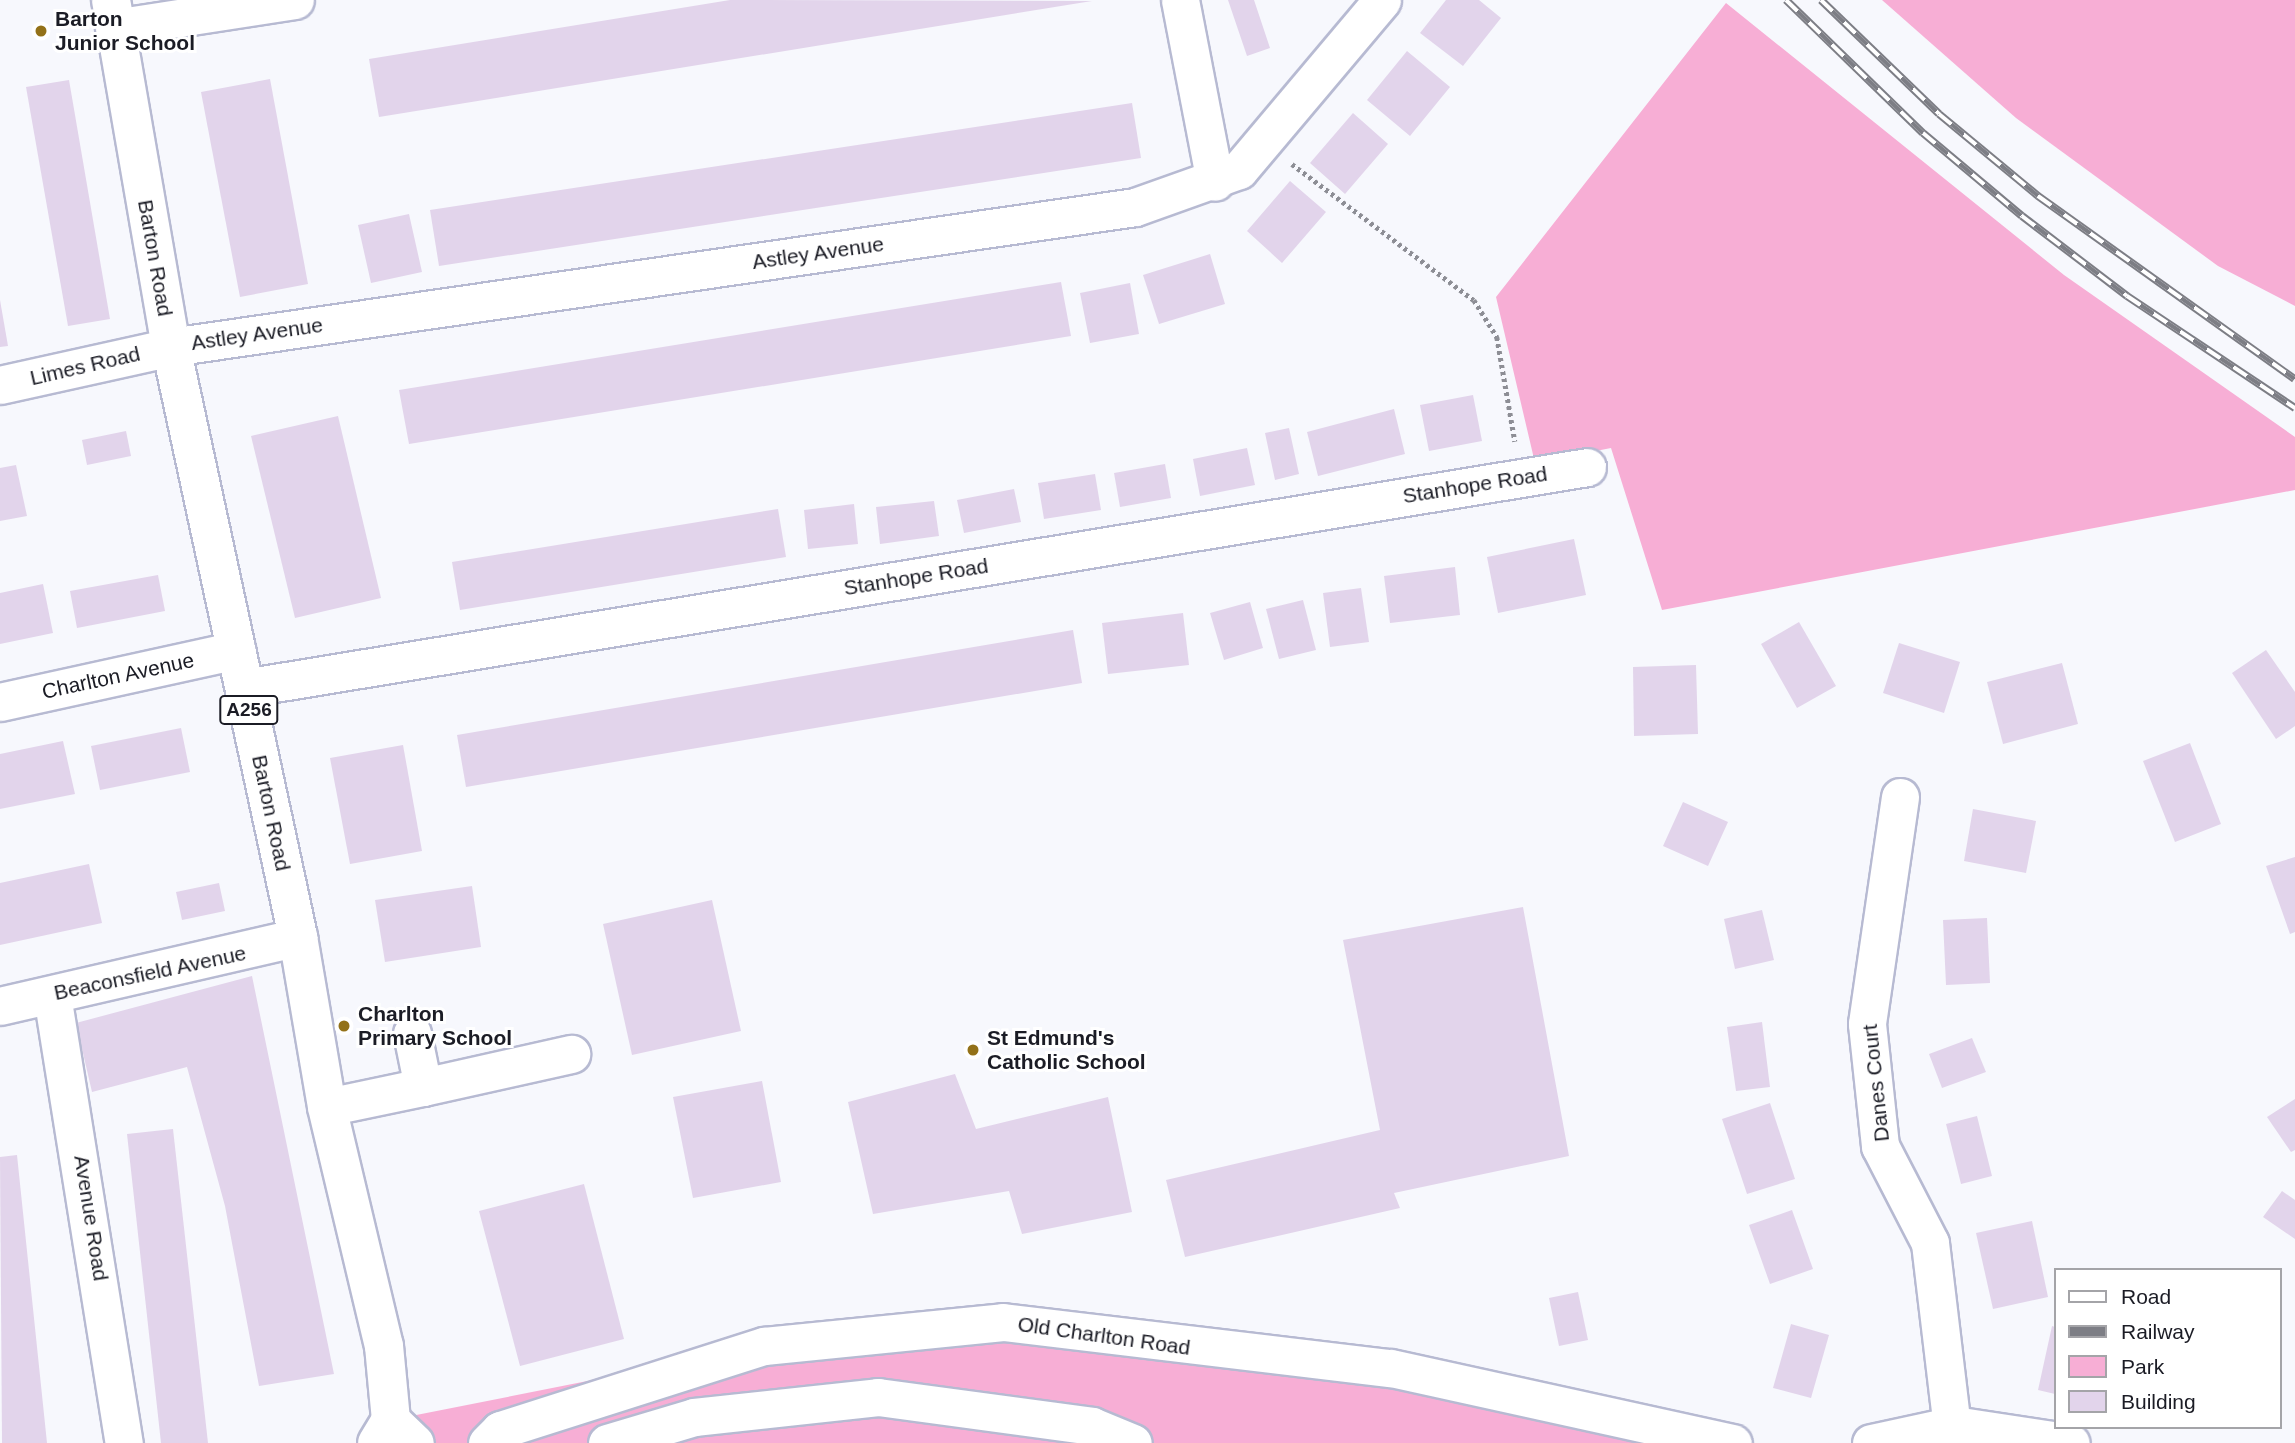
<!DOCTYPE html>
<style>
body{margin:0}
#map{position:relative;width:2295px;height:1443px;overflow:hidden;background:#f7f8fd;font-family:Arial,sans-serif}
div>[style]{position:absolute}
.green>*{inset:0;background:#f7aed5}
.building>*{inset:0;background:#e2d4eb}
.path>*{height:4.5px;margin-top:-2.25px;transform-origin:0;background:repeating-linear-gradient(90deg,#8d8e95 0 3.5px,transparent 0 7px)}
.roads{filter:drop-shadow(2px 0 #b7bad2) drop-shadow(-2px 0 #b7bad2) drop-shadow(0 2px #b7bad2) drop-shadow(0 -2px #b7bad2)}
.minor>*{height:37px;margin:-18.5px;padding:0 18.5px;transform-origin:18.5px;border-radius:18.5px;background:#fff}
.major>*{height:38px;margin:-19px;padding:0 19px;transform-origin:19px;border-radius:19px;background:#fff}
.rail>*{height:8px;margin-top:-4px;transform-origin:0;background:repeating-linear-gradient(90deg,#fff 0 16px,#7d7e85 0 32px);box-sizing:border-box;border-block:2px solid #7d7e85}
.dots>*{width:19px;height:19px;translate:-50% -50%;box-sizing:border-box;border:4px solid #fff;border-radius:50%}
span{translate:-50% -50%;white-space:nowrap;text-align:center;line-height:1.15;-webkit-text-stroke:6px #fff;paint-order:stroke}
.shield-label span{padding:2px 5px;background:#fff;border:2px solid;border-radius:5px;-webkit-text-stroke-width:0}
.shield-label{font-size:19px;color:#1b1c25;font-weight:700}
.poi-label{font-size:21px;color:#1b1c25;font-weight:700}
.left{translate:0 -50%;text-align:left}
.street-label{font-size:21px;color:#1b1c25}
.legend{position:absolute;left:2054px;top:1268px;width:228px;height:161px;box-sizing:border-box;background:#fff;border:2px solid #a4a4a8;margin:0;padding:9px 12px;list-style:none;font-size:21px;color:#1b1c25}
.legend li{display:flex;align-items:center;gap:14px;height:35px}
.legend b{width:35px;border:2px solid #a4a4a8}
</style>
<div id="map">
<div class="green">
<i style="clip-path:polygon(1882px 0,2295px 0,2295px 306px,2218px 266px,2016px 118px)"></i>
<i style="clip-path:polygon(1726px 3px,2064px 275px,2295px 437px,2295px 490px,1662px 610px,1611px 448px,1535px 463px,1496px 297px)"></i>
<i style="clip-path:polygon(1003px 1322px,1733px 1443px,415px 1443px,391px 1420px,764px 1346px)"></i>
</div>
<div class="building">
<i style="clip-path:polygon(730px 0,1092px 1px,379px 117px,369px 59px)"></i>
<i style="clip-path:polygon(1228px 0,1254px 0,1270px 48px,1247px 56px)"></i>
<i style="clip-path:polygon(1446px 0,1479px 0,1501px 18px,1463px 66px,1420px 33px)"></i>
<i style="clip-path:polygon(1407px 51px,1450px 87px,1410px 136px,1367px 100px)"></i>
<i style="clip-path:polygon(270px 79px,308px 284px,240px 297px,201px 92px)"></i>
<i style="clip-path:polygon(69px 80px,110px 319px,68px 326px,26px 87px)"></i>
<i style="clip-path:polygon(1132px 103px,1141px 158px,439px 266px,430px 210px)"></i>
<i style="clip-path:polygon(1353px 113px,1388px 144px,1345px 194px,1310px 163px)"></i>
<i style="clip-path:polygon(1290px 181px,1326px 212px,1282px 263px,1247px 231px)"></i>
<i style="clip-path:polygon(409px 214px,422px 272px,371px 283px,358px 225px)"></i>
<i style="clip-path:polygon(1210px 254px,1225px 304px,1159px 324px,1143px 275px)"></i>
<i style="clip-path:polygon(1061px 282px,1071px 336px,409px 444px,399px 390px)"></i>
<i style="clip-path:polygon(1130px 283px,1139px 334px,1090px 343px,1080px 293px)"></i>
<i style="clip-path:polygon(0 300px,8px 346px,0 347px)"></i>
<i style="clip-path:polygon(1473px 395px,1482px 441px,1429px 451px,1420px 405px)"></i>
<i style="clip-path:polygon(1394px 409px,1405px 454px,1318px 476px,1307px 432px)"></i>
<i style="clip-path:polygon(338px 416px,381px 598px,295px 618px,251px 436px)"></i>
<i style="clip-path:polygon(1289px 428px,1299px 474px,1275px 480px,1265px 433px)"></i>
<i style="clip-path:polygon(126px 431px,131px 456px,87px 465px,82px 440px)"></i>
<i style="clip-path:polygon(1247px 448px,1255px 485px,1200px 496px,1193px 459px)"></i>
<i style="clip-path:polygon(1165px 464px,1171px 498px,1120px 507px,1114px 473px)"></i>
<i style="clip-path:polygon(16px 465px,27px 516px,0 521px,0 468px)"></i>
<i style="clip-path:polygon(1095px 474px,1101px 510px,1044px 519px,1038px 483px)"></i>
<i style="clip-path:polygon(1014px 489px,1021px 522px,964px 533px,957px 500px)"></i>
<i style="clip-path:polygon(934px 501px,939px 536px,880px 544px,876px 507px)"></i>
<i style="clip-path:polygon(854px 504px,858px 544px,808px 549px,804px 510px)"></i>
<i style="clip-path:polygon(778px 509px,786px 557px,460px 610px,452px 562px)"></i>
<i style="clip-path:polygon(1574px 539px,1586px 595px,1498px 613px,1487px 557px)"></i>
<i style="clip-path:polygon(1455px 567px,1460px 615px,1390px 623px,1384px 576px)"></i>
<i style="clip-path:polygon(158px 575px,165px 611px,77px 628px,70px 591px)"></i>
<i style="clip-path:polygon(43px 584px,53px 633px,0 644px,0 593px)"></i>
<i style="clip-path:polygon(1361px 588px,1369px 642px,1330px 647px,1323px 593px)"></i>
<i style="clip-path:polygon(1303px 600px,1316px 650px,1279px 659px,1266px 609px)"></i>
<i style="clip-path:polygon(1250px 602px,1263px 648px,1224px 660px,1210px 613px)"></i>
<i style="clip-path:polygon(1183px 613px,1189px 665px,1108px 674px,1102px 623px)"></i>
<i style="clip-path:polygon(1799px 622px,1836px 686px,1797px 708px,1761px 644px)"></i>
<i style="clip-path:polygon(1073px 630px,1082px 683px,466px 787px,457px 735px)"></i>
<i style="clip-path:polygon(1899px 643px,1960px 662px,1944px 713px,1883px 693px)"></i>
<i style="clip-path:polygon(2266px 650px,2295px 692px,2295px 726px,2276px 739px,2232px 673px)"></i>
<i style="clip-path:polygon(2062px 663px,2078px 724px,2003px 744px,1987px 682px)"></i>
<i style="clip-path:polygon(1696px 665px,1698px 734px,1634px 736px,1633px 667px)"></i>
<i style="clip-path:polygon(181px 728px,190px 772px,100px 790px,91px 746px)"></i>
<i style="clip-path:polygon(63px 741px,75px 794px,0 809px,0 754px)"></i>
<i style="clip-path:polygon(2190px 743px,2221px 824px,2175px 842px,2143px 761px)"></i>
<i style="clip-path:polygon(403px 745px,422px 851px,350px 864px,330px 758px)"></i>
<i style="clip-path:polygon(1683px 802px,1728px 822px,1708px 866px,1663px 846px)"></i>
<i style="clip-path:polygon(1973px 809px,2036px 821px,2026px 873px,1964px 861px)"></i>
<i style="clip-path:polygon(2295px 857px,2295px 932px,2290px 934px,2266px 866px)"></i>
<i style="clip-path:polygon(89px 864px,102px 923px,0 945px,0 883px)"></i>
<i style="clip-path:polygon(219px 883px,225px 911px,182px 920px,176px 892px)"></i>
<i style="clip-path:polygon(472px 886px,481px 947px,385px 962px,375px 900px)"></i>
<i style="clip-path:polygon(712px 900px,741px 1031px,632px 1055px,603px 924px)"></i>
<i style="clip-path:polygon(1523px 907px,1569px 1156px,1394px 1193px,1400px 1208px,1185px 1257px,1166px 1180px,1380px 1130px,1343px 940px)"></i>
<i style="clip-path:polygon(1762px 910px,1774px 960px,1735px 969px,1724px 919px)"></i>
<i style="clip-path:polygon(1987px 918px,1990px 983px,1946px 985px,1943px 920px)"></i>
<i style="clip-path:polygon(252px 976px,334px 1374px,259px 1386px,225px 1206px,187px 1067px,92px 1092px,76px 1023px)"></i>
<i style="clip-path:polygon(1762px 1022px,1770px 1087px,1736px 1091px,1727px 1027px)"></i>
<i style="clip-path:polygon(1972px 1038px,1986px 1072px,1942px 1088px,1929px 1054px)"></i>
<i style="clip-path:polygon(955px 1074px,976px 1129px,1108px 1097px,1132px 1212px,1022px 1234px,1009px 1191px,873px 1214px,848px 1102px)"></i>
<i style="clip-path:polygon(762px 1081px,781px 1182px,693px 1198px,673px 1097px)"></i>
<i style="clip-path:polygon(2295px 1099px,2295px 1150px,2291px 1152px,2267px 1117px)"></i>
<i style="clip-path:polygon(1770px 1103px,1795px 1179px,1747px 1194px,1722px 1119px)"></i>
<i style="clip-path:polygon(1977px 1116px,1992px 1176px,1961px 1184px,1946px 1124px)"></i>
<i style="clip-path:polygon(173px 1129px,208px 1443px,161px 1443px,127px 1134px)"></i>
<i style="clip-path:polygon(17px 1155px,47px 1443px,2px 1443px,0 1157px)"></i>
<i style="clip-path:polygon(584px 1184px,624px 1339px,520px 1366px,479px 1211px)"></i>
<i style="clip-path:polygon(2282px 1191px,2295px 1200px,2295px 1239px,2263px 1217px)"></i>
<i style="clip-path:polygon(1792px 1210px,1813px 1269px,1770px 1284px,1749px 1225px)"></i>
<i style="clip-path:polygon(2032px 1221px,2048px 1297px,1993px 1309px,1976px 1233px)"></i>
<i style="clip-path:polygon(1578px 1292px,1588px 1340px,1559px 1346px,1549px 1298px)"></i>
<i style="clip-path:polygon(1791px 1324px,1829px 1335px,1811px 1398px,1773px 1388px)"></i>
<i style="clip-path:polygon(2052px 1326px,2055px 1327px,2055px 1394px,2038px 1390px)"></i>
</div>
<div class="path">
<i style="left:1292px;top:164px;width:227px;rotate:36.8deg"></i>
<i style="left:1474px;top:300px;width:44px;rotate:58.1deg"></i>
<i style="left:1497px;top:337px;width:106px;rotate:80.2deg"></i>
</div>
<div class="roads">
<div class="minor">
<i style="left:1180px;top:0;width:185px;rotate:79.1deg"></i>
<i style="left:114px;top:28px;width:183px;rotate:-8.8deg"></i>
<i style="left:0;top:385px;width:175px;rotate:-12.5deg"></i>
<i style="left:171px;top:347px;width:974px;rotate:-8.26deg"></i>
<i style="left:1135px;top:207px;width:110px;rotate:-19.6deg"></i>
<i style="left:1239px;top:170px;width:222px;rotate:-49.9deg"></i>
<i style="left:244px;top:688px;width:1361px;rotate:-9.34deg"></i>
<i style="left:0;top:702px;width:242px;rotate:-12.4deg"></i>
<i style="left:1900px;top:797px;width:229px;rotate:98.3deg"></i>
<i style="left:1867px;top:1024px;width:123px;rotate:83.9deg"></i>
<i style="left:1880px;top:1146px;width:109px;rotate:62.7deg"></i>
<i style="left:1930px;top:1243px;width:201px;rotate:83.2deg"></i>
<i style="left:52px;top:995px;width:454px;rotate:80.9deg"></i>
<i style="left:0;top:1006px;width:306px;rotate:-13deg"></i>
<i style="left:423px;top:1087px;width:152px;rotate:-12.6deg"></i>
<i style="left:327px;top:1107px;width:98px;rotate:-11.8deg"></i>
<i style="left:423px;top:1087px;width:55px;rotate:-101.5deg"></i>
<i style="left:391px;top:1420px;width:33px;rotate:44deg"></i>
<i style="left:487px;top:1443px;width:18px;rotate:-45deg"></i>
<i style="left:500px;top:1430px;width:277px;rotate:-17.7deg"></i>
<i style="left:764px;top:1346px;width:240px;rotate:-5.7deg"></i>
<i style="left:1003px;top:1322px;width:391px;rotate:6.8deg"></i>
<i style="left:1391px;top:1368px;width:350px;rotate:12.4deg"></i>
<i style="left:607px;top:1443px;width:91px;rotate:-16.6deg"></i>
<i style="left:694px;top:1417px;width:185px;rotate:-6.2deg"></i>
<i style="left:878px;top:1397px;width:216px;rotate:7.7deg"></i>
<i style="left:1092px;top:1426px;width:44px;rotate:22.5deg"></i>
<i style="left:1871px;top:1443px;width:85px;rotate:-12.2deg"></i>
<i style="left:1954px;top:1425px;width:118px;rotate:8.7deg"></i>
</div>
<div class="major">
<i style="left:111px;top:0;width:352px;rotate:80.2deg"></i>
<i style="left:171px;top:347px;width:604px;rotate:77.85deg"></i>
<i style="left:298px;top:937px;width:172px;rotate:80.3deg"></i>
<i style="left:327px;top:1107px;width:246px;rotate:76.6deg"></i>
<i style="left:384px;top:1346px;width:74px;rotate:84.6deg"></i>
<i style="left:391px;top:1420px;width:27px;rotate:121deg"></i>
</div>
</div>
<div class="rail">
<i style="left:1786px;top:0;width:191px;rotate:44.2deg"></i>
<i style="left:1923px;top:133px;width:129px;rotate:40deg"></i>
<i style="left:2022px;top:216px;width:132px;rotate:37.3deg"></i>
<i style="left:2127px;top:296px;width:202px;rotate:33.7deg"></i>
<i style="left:1821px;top:0;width:164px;rotate:44deg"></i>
<i style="left:1939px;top:114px;width:129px;rotate:39.6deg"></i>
<i style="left:2038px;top:196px;width:315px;rotate:35.5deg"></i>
</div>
<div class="dots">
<i style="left:41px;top:31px;background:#937118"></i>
<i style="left:344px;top:1026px;background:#937118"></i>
<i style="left:973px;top:1050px;background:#937118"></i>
</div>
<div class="shield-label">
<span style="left:249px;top:710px">A256</span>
</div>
<div class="poi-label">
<span class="left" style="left:55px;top:31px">Barton<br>Junior School</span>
<span class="left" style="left:358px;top:1026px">Charlton<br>Primary School</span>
<span class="left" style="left:987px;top:1050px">St Edmund's<br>Catholic School</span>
</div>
<div class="street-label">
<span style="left:818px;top:253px;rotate:-8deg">Astley Avenue</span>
<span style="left:155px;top:258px;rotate:80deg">Barton Road</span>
<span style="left:257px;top:334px;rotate:-8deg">Astley Avenue</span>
<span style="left:85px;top:366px;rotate:-13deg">Limes Road</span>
<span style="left:1475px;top:485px;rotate:-9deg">Stanhope Road</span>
<span style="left:916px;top:577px;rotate:-9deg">Stanhope Road</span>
<span style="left:118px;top:676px;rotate:-12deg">Charlton Avenue</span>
<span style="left:271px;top:813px;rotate:78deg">Barton Road</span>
<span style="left:150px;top:973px;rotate:-12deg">Beaconsfield Avenue</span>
<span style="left:1876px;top:1083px;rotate:-96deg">Danes Court</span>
<span style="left:91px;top:1218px;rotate:81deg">Avenue Road</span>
<span style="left:1104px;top:1336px;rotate:8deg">Old Charlton Road</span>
</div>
<ul class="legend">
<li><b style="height:9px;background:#fff"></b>Road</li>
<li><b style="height:9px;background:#7d7e85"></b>Railway</li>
<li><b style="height:19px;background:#f7aed5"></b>Park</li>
<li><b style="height:19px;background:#e2d4eb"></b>Building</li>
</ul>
</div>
